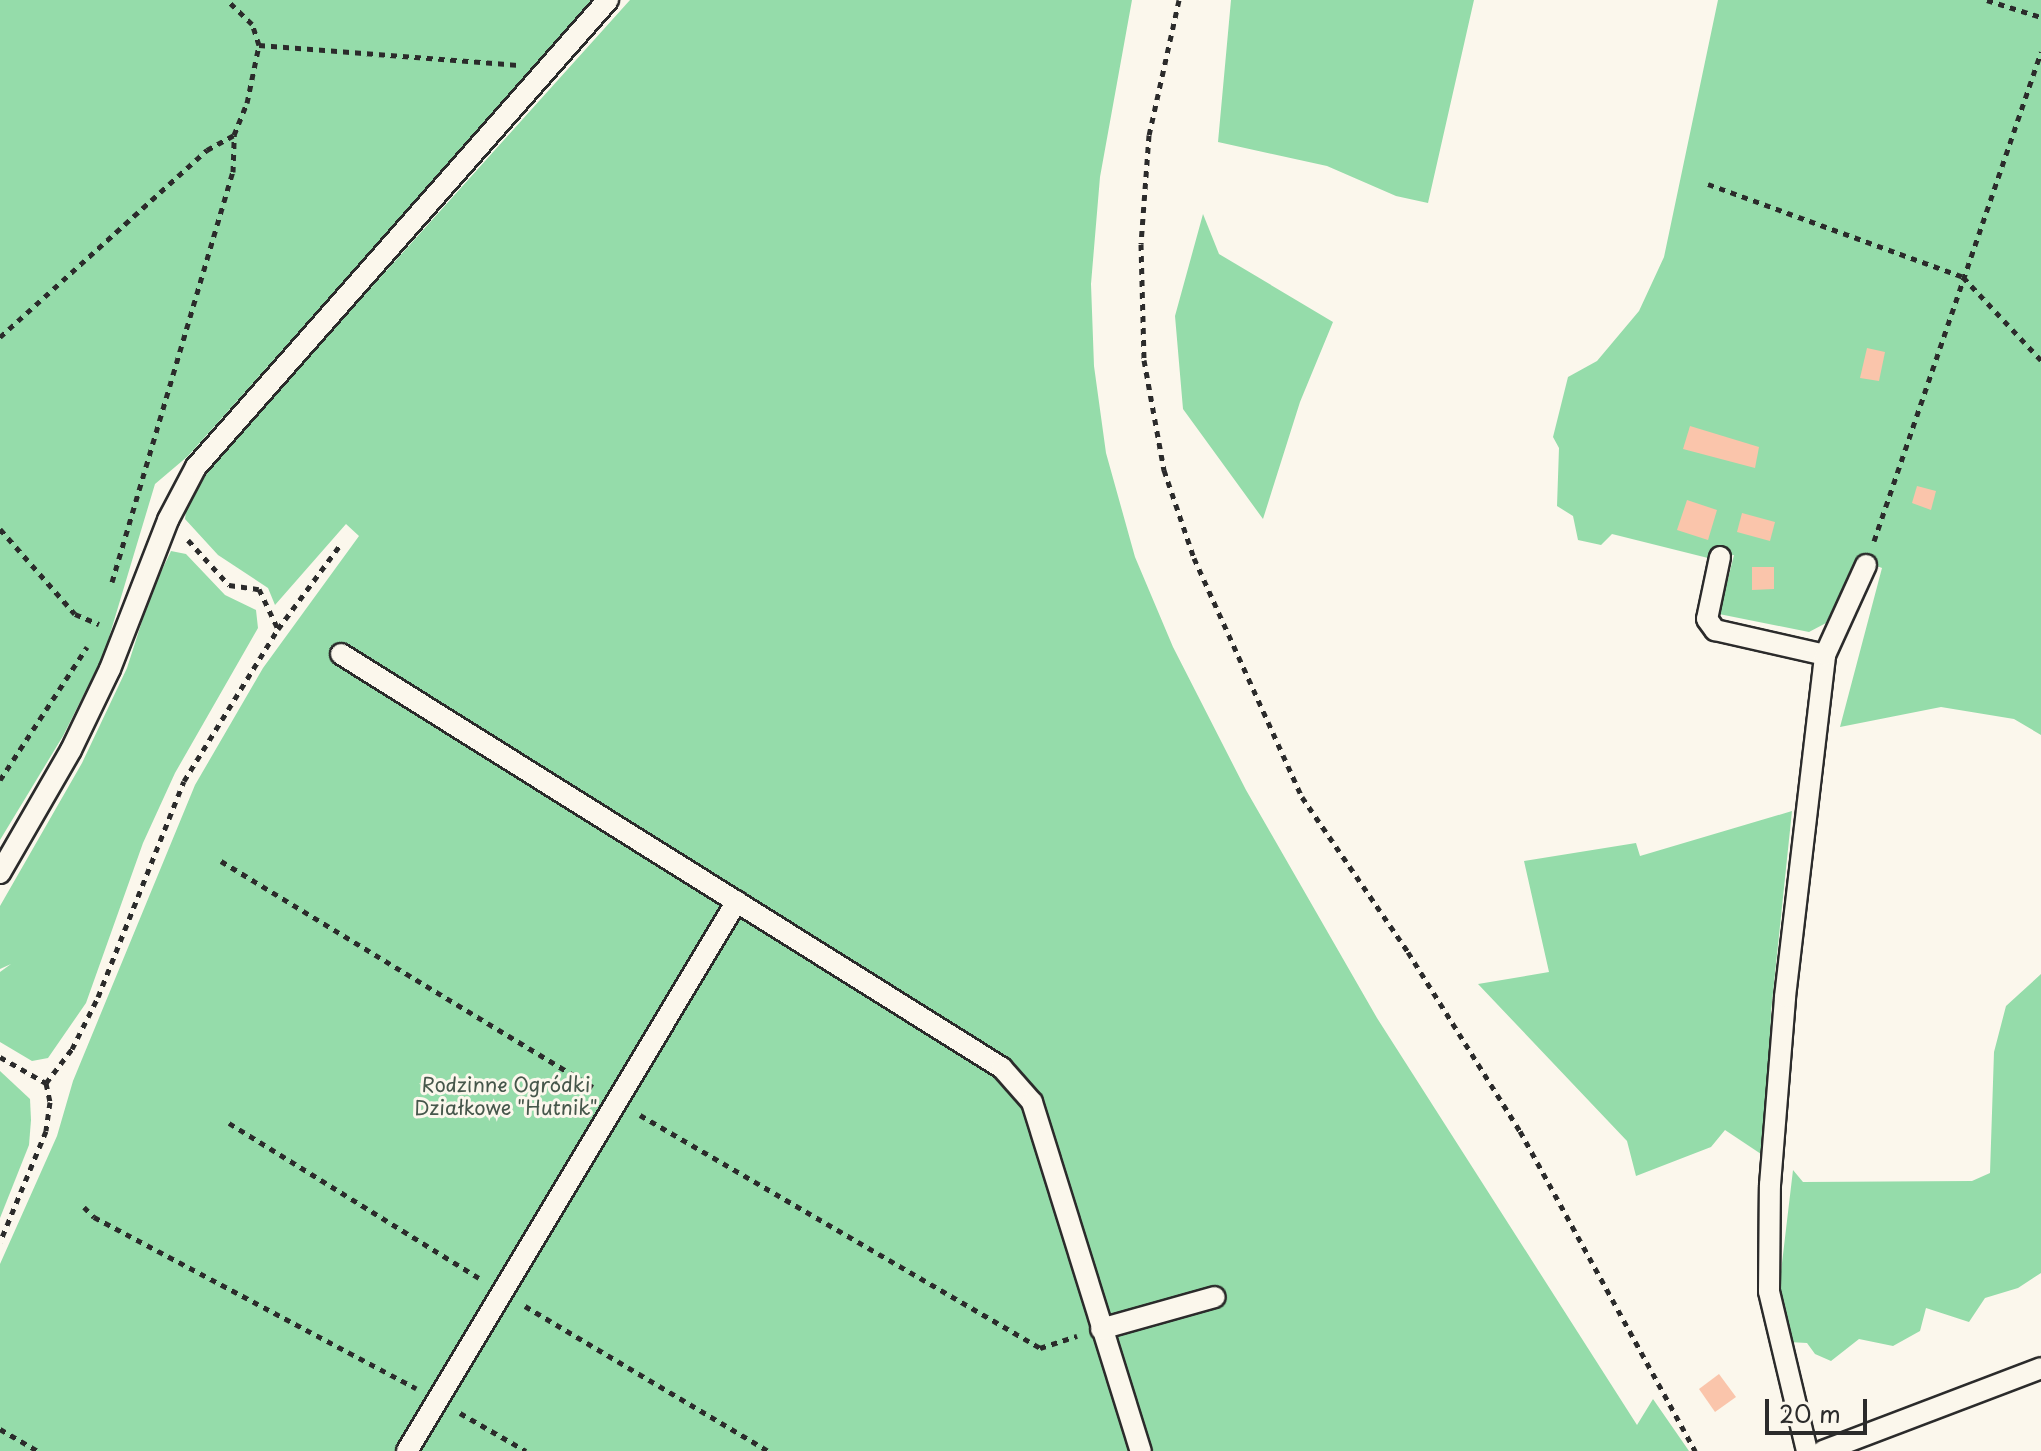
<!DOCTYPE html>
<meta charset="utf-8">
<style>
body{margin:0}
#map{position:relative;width:2041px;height:1451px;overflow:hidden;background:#fbf7ec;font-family:"Playpen Sans",sans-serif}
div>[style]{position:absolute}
.green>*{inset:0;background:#95dcaa}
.building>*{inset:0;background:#fac5ab}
.path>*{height:5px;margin-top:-2.5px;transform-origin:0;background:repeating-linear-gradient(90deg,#2b2b2b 0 6px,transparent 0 12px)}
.roads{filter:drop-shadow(2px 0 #2b2b2b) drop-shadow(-2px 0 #2b2b2b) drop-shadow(0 2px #2b2b2b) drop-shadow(0 -2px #2b2b2b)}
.service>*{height:20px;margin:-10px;padding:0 10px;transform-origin:10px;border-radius:10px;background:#fbf7ec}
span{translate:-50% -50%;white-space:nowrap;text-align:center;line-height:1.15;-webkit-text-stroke:6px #fbf7ec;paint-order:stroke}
.park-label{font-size:20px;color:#46574b}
.scale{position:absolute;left:1765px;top:1399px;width:102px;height:36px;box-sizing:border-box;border:4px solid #2b2b2b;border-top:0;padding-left:10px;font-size:24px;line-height:28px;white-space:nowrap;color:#2b2b2b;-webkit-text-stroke:6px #fbf7ec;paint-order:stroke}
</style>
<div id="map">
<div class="green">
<i style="clip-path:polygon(0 0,594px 0,188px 456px,155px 484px,104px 654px,63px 736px,0 840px)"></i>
<i style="clip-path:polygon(630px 0,1132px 0,1100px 177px,1091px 284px,1094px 366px,1106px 453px,1135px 557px,1173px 647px,1246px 790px,1377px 1018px,1637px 1425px,1653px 1399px,1689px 1451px,0 1451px,0 1264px,57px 1136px,73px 1081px,195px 785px,263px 668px,359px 536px,346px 524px,275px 605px,268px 588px,218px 555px,185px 519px,187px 503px,217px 459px)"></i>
<i style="clip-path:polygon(1231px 0,1474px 0,1428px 203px,1396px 196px,1327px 166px,1218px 142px)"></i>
<i style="clip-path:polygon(1718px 0,2041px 0,2041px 735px,2014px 719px,1941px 707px,1840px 727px,1882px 568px,1857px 558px,1826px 623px,1809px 632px,1719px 614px,1734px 555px,1708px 558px,1612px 534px,1601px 545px,1578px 540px,1573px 516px,1557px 506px,1559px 448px,1553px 437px,1568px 377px,1597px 361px,1639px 311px,1664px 257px)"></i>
<i style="clip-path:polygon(1203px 214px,1219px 254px,1333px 322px,1300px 402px,1263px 519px,1183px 409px,1175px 316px)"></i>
<i style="clip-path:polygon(171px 551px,186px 554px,225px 595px,256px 610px,258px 628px,175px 773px,143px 843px,86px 1003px,48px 1058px,32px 1061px,0 1042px,0 972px,11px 964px,0 969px,0 906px,82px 763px,127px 668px,151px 593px)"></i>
<i style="clip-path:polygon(1792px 811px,1771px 1012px,1767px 1158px,1725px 1130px,1711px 1147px,1636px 1176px,1627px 1141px,1478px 984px,1549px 972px,1524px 861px,1636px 843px,1640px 856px)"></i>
<i style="clip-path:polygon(2041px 974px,2041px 1273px,2018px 1288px,1985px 1298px,1969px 1322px,1926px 1308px,1920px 1331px,1893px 1346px,1859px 1339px,1831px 1361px,1815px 1354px,1807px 1343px,1789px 1342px,1778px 1297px,1793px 1170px,1803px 1182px,1972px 1181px,1990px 1173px,1994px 1052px,2006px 1006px)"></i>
<i style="clip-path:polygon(0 1071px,30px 1099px,31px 1120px,29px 1145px,0 1218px)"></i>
</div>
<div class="building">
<i style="clip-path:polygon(1867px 348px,1885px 352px,1879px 381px,1860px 378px)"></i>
<i style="clip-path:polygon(1690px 426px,1759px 447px,1755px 468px,1683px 449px)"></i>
<i style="clip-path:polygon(1917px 486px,1936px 491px,1931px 510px,1912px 503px)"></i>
<i style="clip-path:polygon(1687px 500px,1717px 510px,1708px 540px,1677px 530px)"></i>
<i style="clip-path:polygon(1742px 513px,1775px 522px,1770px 541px,1737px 532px)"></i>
<i style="clip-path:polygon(1752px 567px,1774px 567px,1774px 589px,1752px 590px)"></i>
<i style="clip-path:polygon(1719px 1374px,1736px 1397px,1715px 1412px,1699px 1389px)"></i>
</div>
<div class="path">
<i style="left:1179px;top:0;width:138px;rotate:102.5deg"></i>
<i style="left:1149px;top:135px;width:109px;rotate:94.2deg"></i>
<i style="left:1141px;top:244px;width:116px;rotate:88.5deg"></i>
<i style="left:1144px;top:360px;width:112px;rotate:79.7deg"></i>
<i style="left:1164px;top:470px;width:93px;rotate:71.2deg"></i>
<i style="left:1194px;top:558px;width:262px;rotate:65.7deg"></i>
<i style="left:1302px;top:797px;width:188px;rotate:55.6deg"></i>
<i style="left:1408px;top:952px;width:211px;rotate:58deg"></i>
<i style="left:1520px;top:1131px;width:365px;rotate:61.3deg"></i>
<i style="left:1987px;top:0;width:57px;rotate:17.5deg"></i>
<i style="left:259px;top:45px;width:259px;rotate:4.4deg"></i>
<i style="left:1708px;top:184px;width:271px;rotate:20deg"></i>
<i style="left:1963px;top:277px;width:114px;rotate:46.8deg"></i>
<i style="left:0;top:337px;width:279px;rotate:-42.1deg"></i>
<i style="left:207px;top:150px;width:31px;rotate:-29deg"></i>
<i style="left:0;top:529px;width:113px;rotate:48.6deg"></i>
<i style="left:75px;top:614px;width:26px;rotate:23deg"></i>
<i style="left:188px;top:540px;width:61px;rotate:47.7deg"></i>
<i style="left:229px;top:585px;width:30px;rotate:8deg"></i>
<i style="left:259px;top:589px;width:44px;rotate:64.6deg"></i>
<i style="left:1874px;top:541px;width:517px;rotate:-71.14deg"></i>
<i style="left:112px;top:582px;width:427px;rotate:-73.6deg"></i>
<i style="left:233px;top:172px;width:37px;rotate:-88deg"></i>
<i style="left:234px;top:135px;width:35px;rotate:-68deg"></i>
<i style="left:247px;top:103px;width:59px;rotate:-78.3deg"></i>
<i style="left:259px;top:45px;width:22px;rotate:-108deg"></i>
<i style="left:252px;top:24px;width:35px;rotate:-136deg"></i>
<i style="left:0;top:780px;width:159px;rotate:-56.8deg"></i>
<i style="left:221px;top:861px;width:435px;rotate:31.3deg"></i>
<i style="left:0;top:1057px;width:53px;rotate:29.5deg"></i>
<i style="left:46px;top:1083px;width:19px;rotate:78deg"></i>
<i style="left:50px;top:1102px;width:29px;rotate:98deg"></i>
<i style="left:46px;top:1131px;width:120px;rotate:112.5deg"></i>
<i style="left:46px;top:1083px;width:43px;rotate:-52.6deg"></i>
<i style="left:72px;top:1049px;width:58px;rotate:-63.4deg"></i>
<i style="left:98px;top:997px;width:232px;rotate:-68.3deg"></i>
<i style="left:184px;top:781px;width:179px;rotate:-58.3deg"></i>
<i style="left:278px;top:629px;width:106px;rotate:-53.5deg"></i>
<i style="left:640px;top:1115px;width:463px;rotate:30.2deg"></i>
<i style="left:1040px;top:1348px;width:39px;rotate:-18deg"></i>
<i style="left:229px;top:1123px;width:294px;rotate:31.8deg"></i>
<i style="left:84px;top:1207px;width:14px;rotate:45deg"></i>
<i style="left:94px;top:1217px;width:365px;rotate:28deg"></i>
<i style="left:525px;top:1306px;width:283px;rotate:30.8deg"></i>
<i style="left:460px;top:1413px;width:76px;rotate:29.9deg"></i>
<i style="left:0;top:1429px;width:44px;rotate:30.1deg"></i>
</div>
<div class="roads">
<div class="service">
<i style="left:1720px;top:557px;width:63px;rotate:101.8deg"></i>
<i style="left:1707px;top:619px;width:14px;rotate:54deg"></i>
<i style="left:1715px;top:630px;width:113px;rotate:12.8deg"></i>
<i style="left:341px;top:654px;width:780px;rotate:32.06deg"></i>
<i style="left:1002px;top:1068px;width:45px;rotate:48.6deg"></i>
<i style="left:1032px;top:1102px;width:366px;rotate:72.7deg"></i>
<i style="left:0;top:873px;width:142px;rotate:-60deg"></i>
<i style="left:71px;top:750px;width:90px;rotate:-64.3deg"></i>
<i style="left:110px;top:669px;width:160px;rotate:-68.7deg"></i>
<i style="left:168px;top:520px;width:60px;rotate:-62.2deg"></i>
<i style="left:196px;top:467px;width:623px;rotate:-48.58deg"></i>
<i style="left:1101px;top:1329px;width:118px;rotate:-15.7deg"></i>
<i style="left:407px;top:1451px;width:641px;rotate:-59.04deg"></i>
<i style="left:1807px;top:1451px;width:164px;rotate:-103.4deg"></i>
<i style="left:1769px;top:1291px;width:106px;rotate:-89.5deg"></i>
<i style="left:1770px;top:1185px;width:189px;rotate:-85.4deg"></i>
<i style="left:1785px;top:997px;width:344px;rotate:-83.3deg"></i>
<i style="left:1825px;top:655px;width:99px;rotate:-65.5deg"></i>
<i style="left:1823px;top:1451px;width:233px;rotate:-20.8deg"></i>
</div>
</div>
<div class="park-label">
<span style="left:506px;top:1096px">Rodzinne Ogródki<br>Działkowe "Hutnik"</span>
</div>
<div class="scale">20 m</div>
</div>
